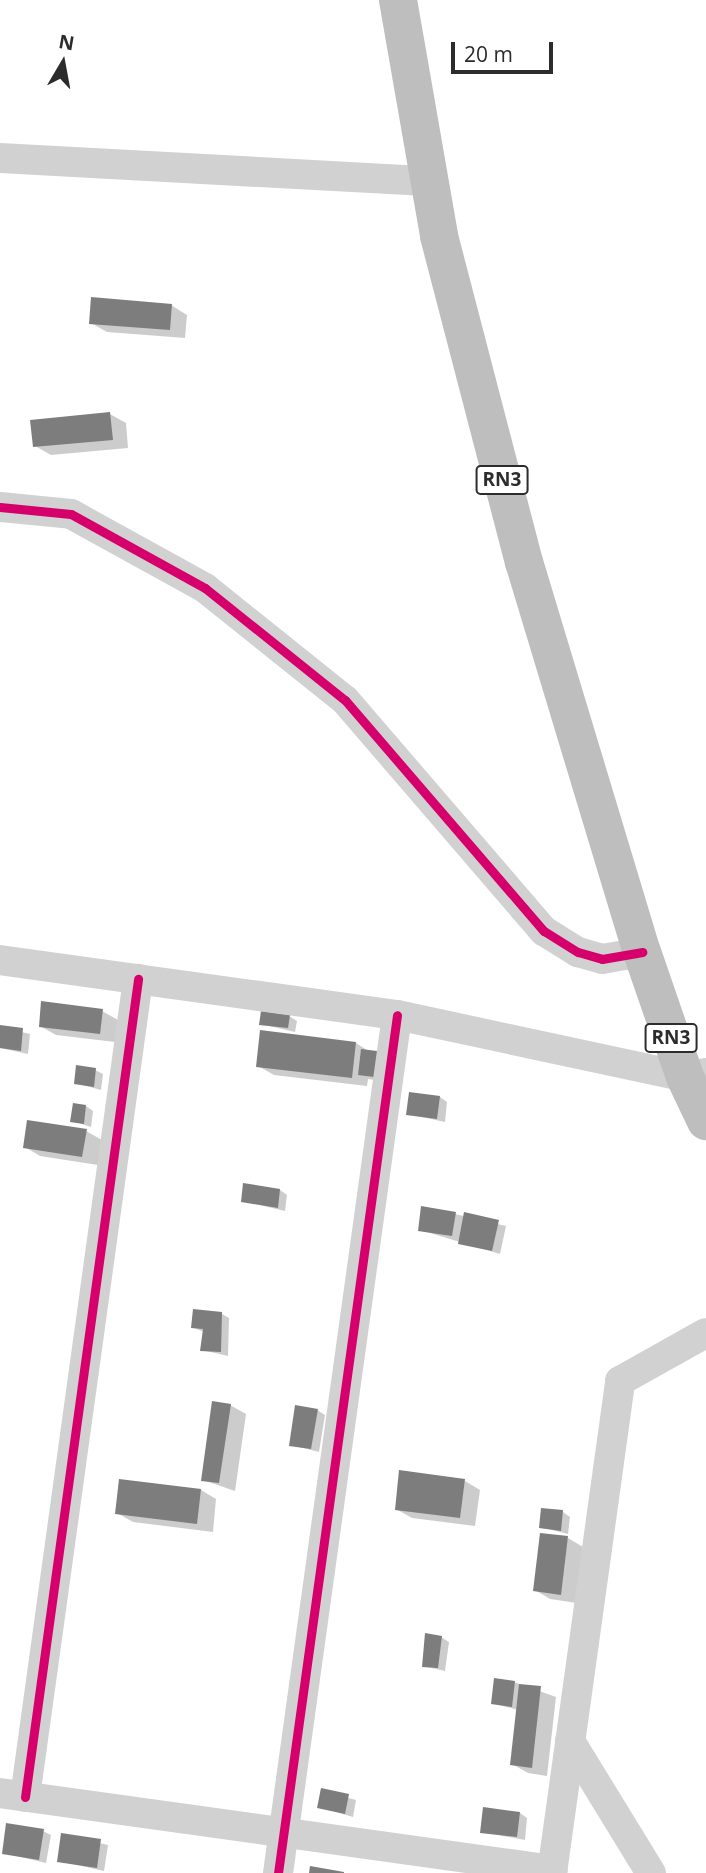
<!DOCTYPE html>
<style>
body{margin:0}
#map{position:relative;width:706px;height:1873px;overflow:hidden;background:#fff;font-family:"Open Sans",sans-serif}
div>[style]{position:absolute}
.shadow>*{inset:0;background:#0003}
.building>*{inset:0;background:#7d7d7d}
.street>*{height:30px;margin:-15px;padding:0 15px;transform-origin:15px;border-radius:15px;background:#d1d1d1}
.highway>*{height:38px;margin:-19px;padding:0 19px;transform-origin:19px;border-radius:19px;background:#bebebe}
.cycleway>*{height:9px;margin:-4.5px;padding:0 4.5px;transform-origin:4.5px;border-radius:4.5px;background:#d6006c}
span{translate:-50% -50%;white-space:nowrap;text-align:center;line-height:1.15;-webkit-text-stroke:7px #fff;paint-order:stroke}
.shield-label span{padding:2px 5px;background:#fff;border:2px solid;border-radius:5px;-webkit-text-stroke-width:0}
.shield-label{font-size:19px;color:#2c2c2c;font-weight:700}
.north{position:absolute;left:28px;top:28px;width:70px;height:70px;-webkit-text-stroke:5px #fff;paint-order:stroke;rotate:10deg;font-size:19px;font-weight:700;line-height:28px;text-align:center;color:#2c2c2c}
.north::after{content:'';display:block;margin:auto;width:24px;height:32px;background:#2c2c2c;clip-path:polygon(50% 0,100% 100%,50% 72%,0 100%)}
.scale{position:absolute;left:451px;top:42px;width:102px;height:32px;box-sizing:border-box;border:4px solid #2c2c2c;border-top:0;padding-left:9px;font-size:21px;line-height:24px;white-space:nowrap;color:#2c2c2c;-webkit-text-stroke:5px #fff;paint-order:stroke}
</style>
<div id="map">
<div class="shadow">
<i style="clip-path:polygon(171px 305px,187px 315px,185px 338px,107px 332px,91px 323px)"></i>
<i style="clip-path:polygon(110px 414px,126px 423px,128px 448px,51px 455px,35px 446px)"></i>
<i style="clip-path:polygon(102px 1011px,118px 1020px,115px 1042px,56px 1035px,40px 1026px)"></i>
<i style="clip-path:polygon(289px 1016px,297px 1021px,295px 1032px,261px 1024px)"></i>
<i style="clip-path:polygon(0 1027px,30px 1034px,28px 1054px,0 1048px)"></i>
<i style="clip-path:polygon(356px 1043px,370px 1052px,389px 1082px,368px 1079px,367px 1086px,274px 1075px,258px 1066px)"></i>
<i style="clip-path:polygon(95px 1070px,103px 1074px,101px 1090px,75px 1083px)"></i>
<i style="clip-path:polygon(440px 1097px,447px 1102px,445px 1122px,408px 1114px)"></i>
<i style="clip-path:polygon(86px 1106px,93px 1111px,91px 1127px,72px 1121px)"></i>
<i style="clip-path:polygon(86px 1131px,102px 1140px,98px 1165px,40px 1156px,25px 1147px)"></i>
<i style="clip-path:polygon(280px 1190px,287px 1195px,285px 1211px,242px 1201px)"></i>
<i style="clip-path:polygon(455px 1214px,506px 1226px,500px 1254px,420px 1230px)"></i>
<i style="clip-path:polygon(222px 1314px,229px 1318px,228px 1356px,202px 1350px,204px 1332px,192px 1327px)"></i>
<i style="clip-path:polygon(230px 1405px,246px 1414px,235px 1491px,203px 1480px)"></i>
<i style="clip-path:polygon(317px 1410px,325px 1415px,319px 1452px,291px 1445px)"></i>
<i style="clip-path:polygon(465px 1481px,480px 1490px,475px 1526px,412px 1518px,396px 1509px)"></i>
<i style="clip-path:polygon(201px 1490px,216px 1499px,213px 1532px,133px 1522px,117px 1513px)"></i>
<i style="clip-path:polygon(563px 1512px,570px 1517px,568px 1534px,541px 1527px)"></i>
<i style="clip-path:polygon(568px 1538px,583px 1547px,577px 1603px,550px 1599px,535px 1590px)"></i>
<i style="clip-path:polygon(441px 1637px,449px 1642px,445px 1671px,423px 1666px)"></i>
<i style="clip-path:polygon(514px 1682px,556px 1697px,547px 1776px,528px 1773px,512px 1764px,518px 1710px,492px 1703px)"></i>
<i style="clip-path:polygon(323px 1791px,356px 1800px,353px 1817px,319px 1807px)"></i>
<i style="clip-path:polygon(520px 1813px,527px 1818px,525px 1840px,482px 1832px)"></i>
<i style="clip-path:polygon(43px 1831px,51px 1835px,46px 1863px,4px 1853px)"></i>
<i style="clip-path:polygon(63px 1835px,108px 1845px,104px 1871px,59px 1861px)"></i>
</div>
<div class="building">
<i style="clip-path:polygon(91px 297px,172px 304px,170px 330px,89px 324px)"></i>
<i style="clip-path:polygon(110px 412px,113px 440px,33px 447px,30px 420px)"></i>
<i style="clip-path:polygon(41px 1001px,103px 1009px,100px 1034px,39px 1027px)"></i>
<i style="clip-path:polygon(261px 1011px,290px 1015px,288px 1028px,259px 1025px)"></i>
<i style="clip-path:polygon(0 1025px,23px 1028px,21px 1051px,0 1048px)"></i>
<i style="clip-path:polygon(260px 1030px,356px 1042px,352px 1078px,256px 1067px)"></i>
<i style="clip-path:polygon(361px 1049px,385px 1052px,382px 1078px,358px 1075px)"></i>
<i style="clip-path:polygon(76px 1065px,96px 1068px,94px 1087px,74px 1084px)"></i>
<i style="clip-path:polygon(409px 1092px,440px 1096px,437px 1119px,406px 1115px)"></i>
<i style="clip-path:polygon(73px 1103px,86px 1105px,84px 1124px,70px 1122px)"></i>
<i style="clip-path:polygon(27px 1120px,87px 1129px,82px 1157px,23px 1148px)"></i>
<i style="clip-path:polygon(243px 1183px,280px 1189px,278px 1208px,241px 1202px)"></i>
<i style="clip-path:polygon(421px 1206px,456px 1212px,452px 1236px,418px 1231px)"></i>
<i style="clip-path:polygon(464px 1212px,499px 1220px,492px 1251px,458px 1244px)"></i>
<i style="clip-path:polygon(193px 1309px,222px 1312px,221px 1352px,200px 1351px,203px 1329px,191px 1328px)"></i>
<i style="clip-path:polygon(212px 1401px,231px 1404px,219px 1483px,201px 1481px)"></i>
<i style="clip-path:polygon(295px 1405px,318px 1409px,311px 1449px,289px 1446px)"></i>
<i style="clip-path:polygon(399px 1470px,465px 1479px,460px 1518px,395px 1510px)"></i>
<i style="clip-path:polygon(119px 1479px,201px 1489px,197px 1524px,115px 1514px)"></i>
<i style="clip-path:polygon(541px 1508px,563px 1510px,561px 1531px,539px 1528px)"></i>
<i style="clip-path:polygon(540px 1533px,568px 1536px,561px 1595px,533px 1591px)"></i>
<i style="clip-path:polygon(425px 1633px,442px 1636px,438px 1668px,422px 1667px)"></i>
<i style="clip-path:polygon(494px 1678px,515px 1681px,512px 1707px,491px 1704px)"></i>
<i style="clip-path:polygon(519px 1684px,541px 1686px,532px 1768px,510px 1765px)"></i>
<i style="clip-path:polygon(321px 1788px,349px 1794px,345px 1814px,317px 1808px)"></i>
<i style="clip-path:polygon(483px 1807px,520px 1812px,517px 1837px,480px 1833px)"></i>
<i style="clip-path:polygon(6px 1823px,44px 1829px,39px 1860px,2px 1854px)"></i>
<i style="clip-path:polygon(61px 1833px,101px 1839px,97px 1868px,57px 1862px)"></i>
<i style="clip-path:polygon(310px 1866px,344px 1872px,344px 1873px,309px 1873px)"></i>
</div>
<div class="street">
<i style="left:0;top:158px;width:432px;rotate:3.1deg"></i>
<i style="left:0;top:507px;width:71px;rotate:5.6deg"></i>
<i style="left:71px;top:514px;width:153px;rotate:28.9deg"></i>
<i style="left:205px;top:588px;width:179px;rotate:38.7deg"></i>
<i style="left:345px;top:700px;width:305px;rotate:49.3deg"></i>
<i style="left:544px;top:931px;width:40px;rotate:32deg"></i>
<i style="left:578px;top:952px;width:25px;rotate:16deg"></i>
<i style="left:602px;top:959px;width:41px;rotate:-9.9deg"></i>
<i style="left:0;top:960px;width:401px;rotate:7.9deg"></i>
<i style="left:397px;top:1015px;width:295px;rotate:12.1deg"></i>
<i style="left:685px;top:1077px;width:21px;rotate:-11deg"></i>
<i style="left:570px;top:1741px;width:155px;rotate:58.5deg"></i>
<i style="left:0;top:1793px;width:558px;rotate:7.93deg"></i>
<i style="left:25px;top:1797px;width:826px;rotate:-82.13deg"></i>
<i style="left:278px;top:1873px;width:866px;rotate:-82.1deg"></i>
<i style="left:552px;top:1873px;width:497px;rotate:-82.1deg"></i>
<i style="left:620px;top:1381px;width:98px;rotate:-29.2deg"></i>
</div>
<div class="highway">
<i style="left:398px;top:0;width:240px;rotate:80.1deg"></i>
<i style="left:439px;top:236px;width:337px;rotate:75.4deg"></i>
<i style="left:524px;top:562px;width:407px;rotate:73.2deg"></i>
<i style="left:642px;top:952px;width:132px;rotate:71deg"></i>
<i style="left:685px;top:1077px;width:49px;rotate:64.5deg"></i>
</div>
<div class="cycleway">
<i style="left:0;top:507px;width:71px;rotate:5.6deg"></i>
<i style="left:71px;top:514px;width:153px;rotate:28.9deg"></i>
<i style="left:205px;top:588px;width:179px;rotate:38.7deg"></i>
<i style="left:345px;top:700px;width:305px;rotate:49.3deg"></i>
<i style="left:544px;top:931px;width:40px;rotate:32deg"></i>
<i style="left:578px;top:952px;width:25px;rotate:16deg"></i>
<i style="left:602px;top:959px;width:41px;rotate:-9.9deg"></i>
<i style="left:25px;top:1797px;width:826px;rotate:-82.13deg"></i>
<i style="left:278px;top:1873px;width:866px;rotate:-82.1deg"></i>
</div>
<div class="shield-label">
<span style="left:502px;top:480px">RN3</span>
<span style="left:671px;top:1038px">RN3</span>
</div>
<div class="north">N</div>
<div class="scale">20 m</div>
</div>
